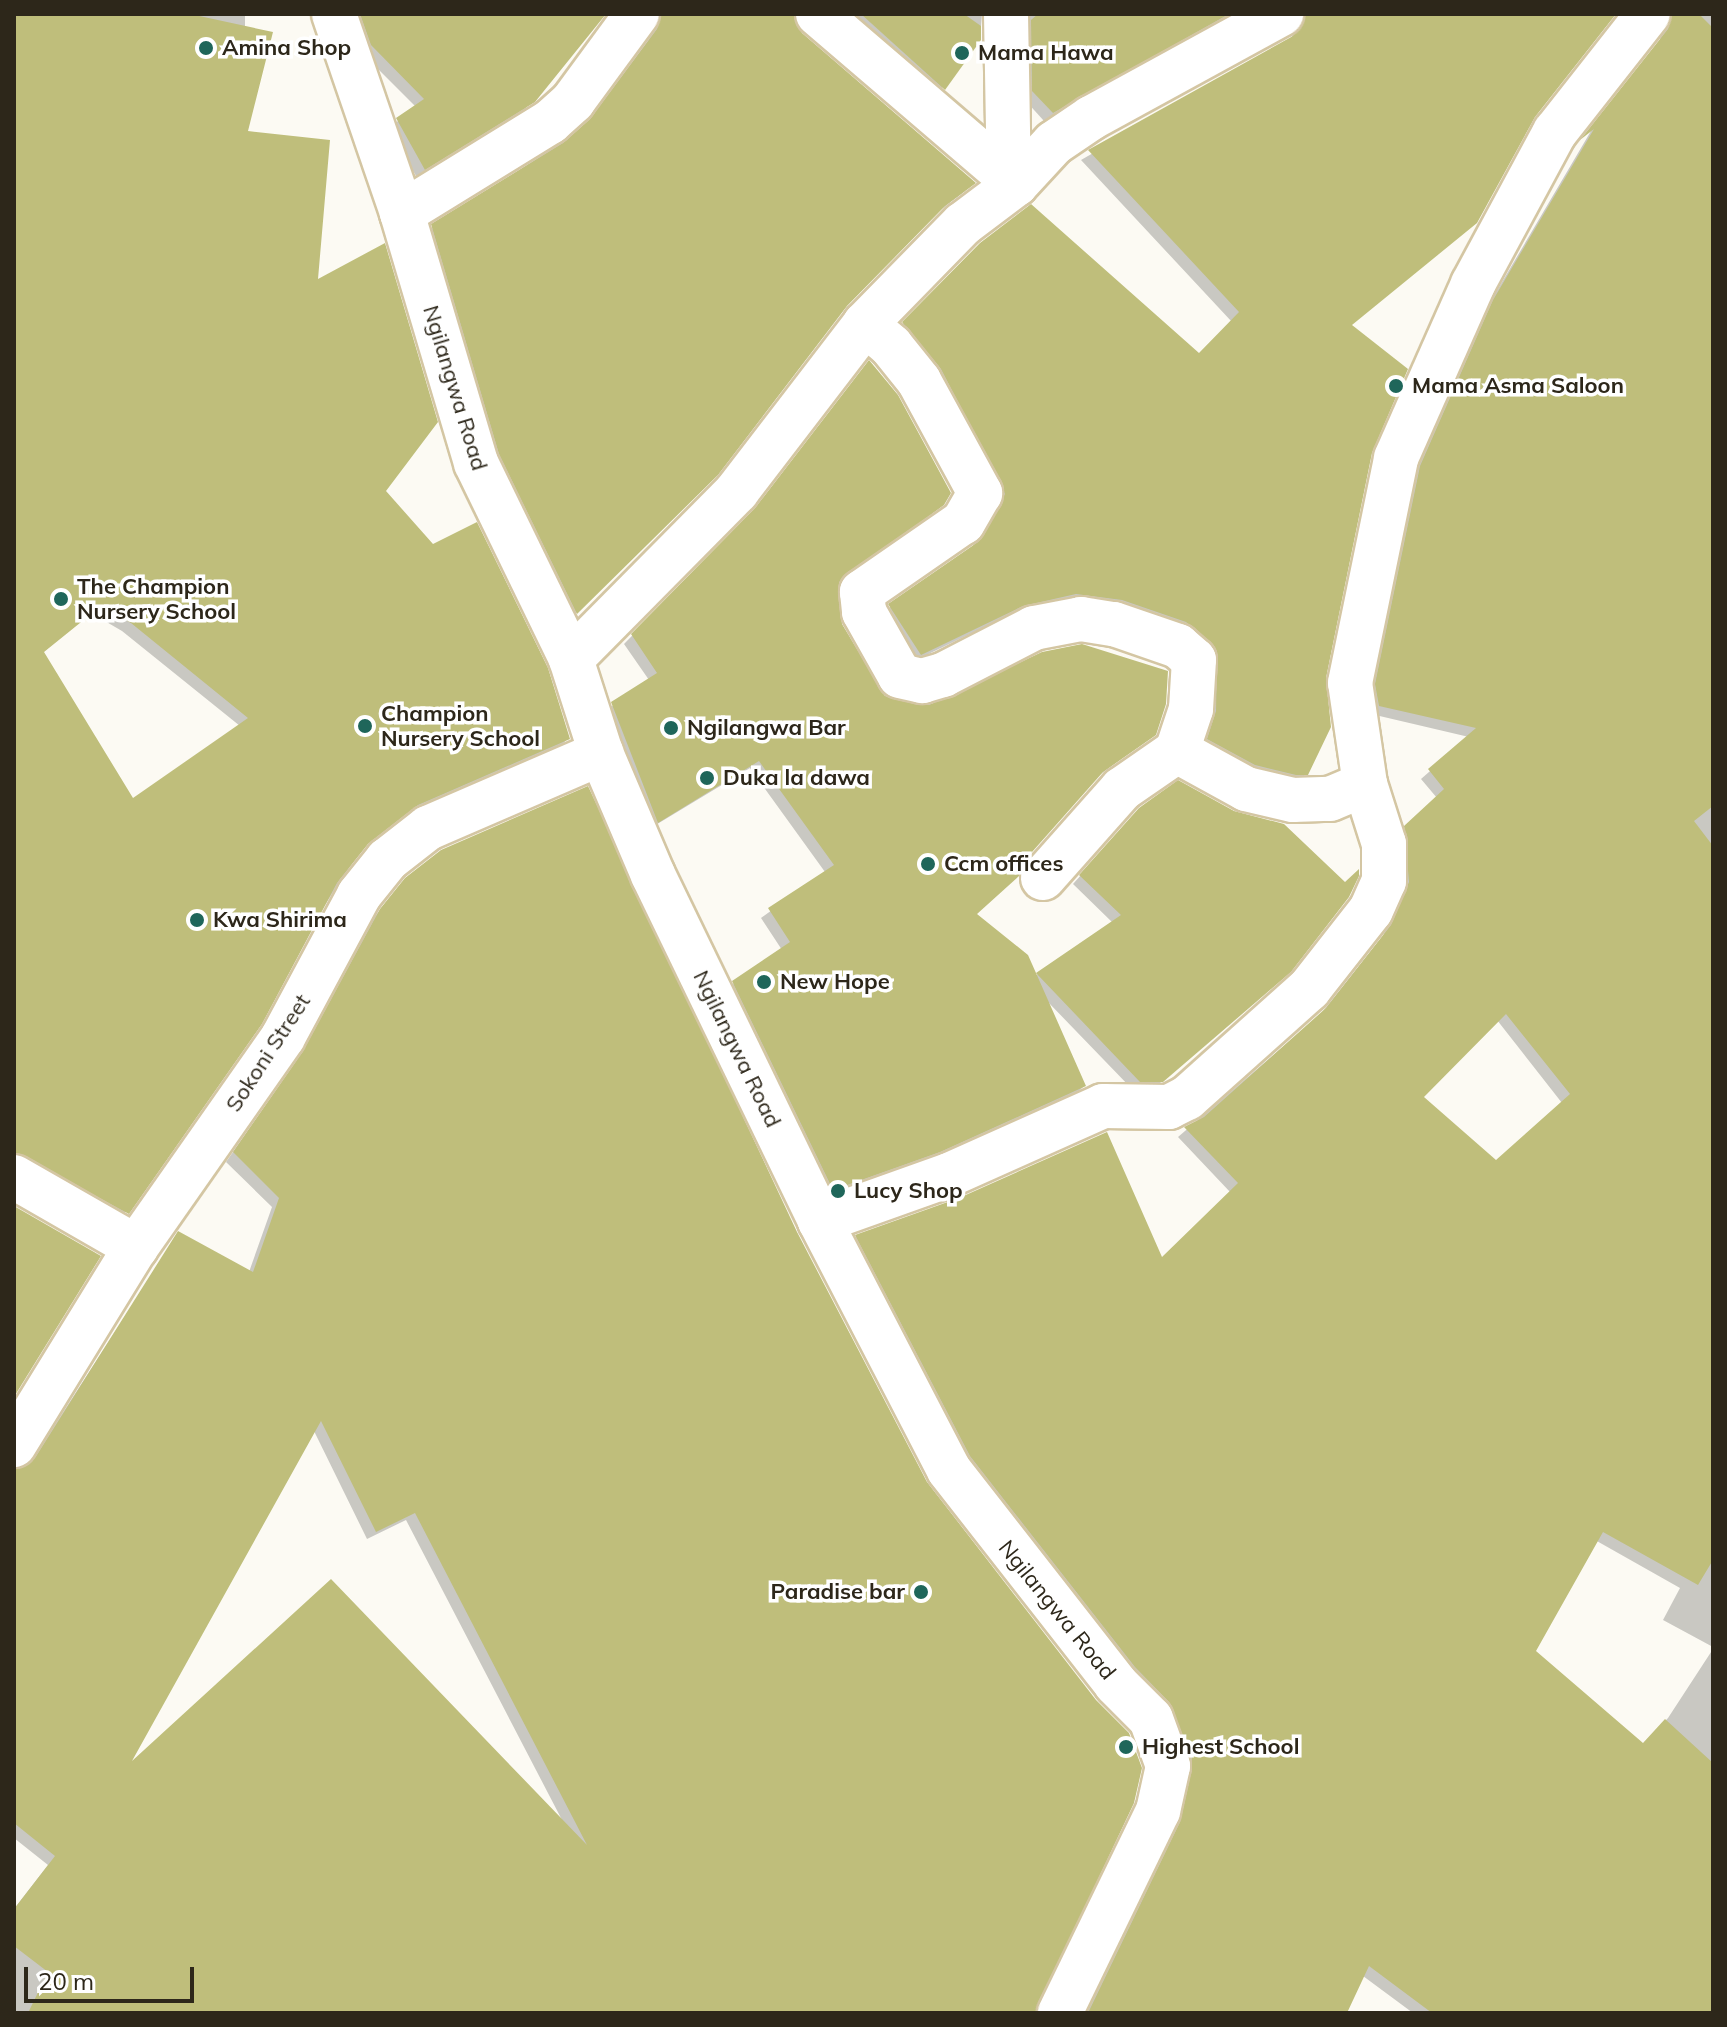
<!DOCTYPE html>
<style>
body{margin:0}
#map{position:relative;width:1727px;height:2027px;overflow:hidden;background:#fcfaf3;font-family:Mulish,sans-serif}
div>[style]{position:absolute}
.shadow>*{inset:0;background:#0003}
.building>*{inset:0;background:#bfbe7b}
.roads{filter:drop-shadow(2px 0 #d4c6a3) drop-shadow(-2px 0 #d4c6a3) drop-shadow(0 2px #d4c6a3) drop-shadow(0 -2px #d4c6a3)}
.street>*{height:44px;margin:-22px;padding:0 22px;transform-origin:22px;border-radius:22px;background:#fff}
.dots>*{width:22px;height:22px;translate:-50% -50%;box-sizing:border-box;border:4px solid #fff;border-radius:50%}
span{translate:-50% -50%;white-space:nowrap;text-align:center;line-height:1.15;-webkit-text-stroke:7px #fff;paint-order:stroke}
.poi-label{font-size:22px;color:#2d271a;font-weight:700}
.left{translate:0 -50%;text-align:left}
.right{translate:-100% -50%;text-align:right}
.street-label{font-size:22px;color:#2d271a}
.frame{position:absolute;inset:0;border:16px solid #2d271a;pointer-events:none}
.scale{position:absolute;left:24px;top:1967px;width:170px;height:36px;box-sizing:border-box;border:4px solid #2d271a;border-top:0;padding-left:10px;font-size:24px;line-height:28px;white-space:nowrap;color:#2d271a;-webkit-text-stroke:6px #fff;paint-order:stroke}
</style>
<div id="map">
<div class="shadow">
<i style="clip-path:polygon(evenodd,14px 14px,245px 14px,245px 133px,315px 283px,383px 491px,568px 738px,560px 747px,407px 813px,362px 848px,119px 1221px,14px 1163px,14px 14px,91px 613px,122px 631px,240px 726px,132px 801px,42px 653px,91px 613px)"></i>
<i style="clip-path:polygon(351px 14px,605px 14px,524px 110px,416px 176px,389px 128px,416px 107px,363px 54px)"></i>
<i style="clip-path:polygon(652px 14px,793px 14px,800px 34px,965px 191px,935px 214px,846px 305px,717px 473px,568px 621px,492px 463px,424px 234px,584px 127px,649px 39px)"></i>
<i style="clip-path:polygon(838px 14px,982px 14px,980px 39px,935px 97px)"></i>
<i style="clip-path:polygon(1018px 14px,1233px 14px,1044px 121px,1025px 100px)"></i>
<i style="clip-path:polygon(1293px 14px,1614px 14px,1350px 326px,1370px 452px,1307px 773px,1298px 782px,1286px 783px,1200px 748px,1210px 660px,1067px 602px,1013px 613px,912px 662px,881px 614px,972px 548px,998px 504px,895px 332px,981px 244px,1199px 355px,1232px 322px,1081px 160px,1290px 40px,1298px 25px)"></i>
<i style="clip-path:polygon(evenodd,1663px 14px,1713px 14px,1713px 1647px,1663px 1620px,1680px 1588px,1595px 1540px,1534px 1652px,1642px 1745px,1668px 1718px,1713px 1649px,1713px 2013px,1413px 2013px,1309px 1936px,1344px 2013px,1081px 2013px,1173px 1832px,1184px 1767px,962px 1465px,848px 1245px,856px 1237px,1162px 1260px,1231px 1193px,1178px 1137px,1320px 1015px,1383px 936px,1401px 892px,1397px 836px,1437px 798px,1421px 779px,1469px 737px,1371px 714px,1368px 693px,1412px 476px,1485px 311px,1591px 131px,1660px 40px,1663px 14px,1497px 1020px,1562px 1103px,1496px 1163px,1421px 1097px,1497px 1020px)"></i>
<i style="clip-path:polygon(933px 513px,837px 584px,840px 624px,883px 697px,1154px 734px,1095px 778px,975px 914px,1035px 976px,1113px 923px,1073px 884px,1131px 819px,1280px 980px,1153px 1089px,1132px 1089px,1047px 1001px,1084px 1086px,1076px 1094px,929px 1159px,824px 1197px,725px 990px,782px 950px,761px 918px,825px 872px,750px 768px,649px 829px,604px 712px,649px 680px,624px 644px,747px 519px)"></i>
<i style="clip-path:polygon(evenodd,397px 889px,1033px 2013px,14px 2013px,14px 1909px,48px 1865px,14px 1838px,14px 1471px,31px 1462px,178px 1234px,249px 1272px,272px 1207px,226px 1162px,296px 1062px,372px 920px,397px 889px,314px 1431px,367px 1539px,406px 1520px,562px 1820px,126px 1769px,314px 1431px)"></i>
</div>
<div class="building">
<i style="clip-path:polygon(evenodd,14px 14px,190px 14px,273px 32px,248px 131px,330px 140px,318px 279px,385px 243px,438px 422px,386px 491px,433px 544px,477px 522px,548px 668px,570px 739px,418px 805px,368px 844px,337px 883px,262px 1024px,129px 1214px,14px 1152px,14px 14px,101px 606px,131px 623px,248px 718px,133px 798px,44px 652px,101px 606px)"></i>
<i style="clip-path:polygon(360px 14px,606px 14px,535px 102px,425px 170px,396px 118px,424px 99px,371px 45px)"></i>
<i style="clip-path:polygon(662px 14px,794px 14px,802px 33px,976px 183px,945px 206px,847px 306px,718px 475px,577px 614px,499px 454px,431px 224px,563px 143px,590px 119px,657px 29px)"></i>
<i style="clip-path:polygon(861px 14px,964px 14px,981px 26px,981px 40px,945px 90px)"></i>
<i style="clip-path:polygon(1038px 14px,1229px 14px,1053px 113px,1032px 91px,1031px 20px)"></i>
<i style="clip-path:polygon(1306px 14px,1616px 14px,1535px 117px,1477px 223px,1352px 325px,1408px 369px,1372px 453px,1326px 678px,1331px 727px,1308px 775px,1296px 775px,1255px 765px,1207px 739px,1216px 711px,1217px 651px,1186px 622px,1122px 600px,1076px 594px,1023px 606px,921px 655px,888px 604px,978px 542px,1005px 494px,941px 369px,902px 322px,980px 243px,1031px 204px,1199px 353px,1239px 312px,1088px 150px,1293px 36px)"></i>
<i style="clip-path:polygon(evenodd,1672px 14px,1699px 14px,1713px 28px,1713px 806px,1694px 821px,1713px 846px,1713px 1560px,1698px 1585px,1603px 1532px,1536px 1651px,1643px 1743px,1665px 1719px,1713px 1763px,1713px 2013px,1432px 2013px,1369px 1966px,1347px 2013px,1088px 2013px,1180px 1822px,1192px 1758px,1169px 1702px,1135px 1667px,970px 1456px,855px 1235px,959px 1198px,1107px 1132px,1162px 1257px,1238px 1183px,1184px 1127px,1204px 1117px,1326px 1008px,1391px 925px,1409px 882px,1404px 826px,1444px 789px,1428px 769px,1476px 728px,1379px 706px,1375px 684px,1420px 466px,1493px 300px,1594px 129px,1580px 140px,1668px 29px,1672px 14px,1506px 1014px,1570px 1094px,1496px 1160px,1424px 1097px,1506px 1014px)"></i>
<i style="clip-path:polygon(869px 360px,898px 395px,951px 493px,944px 505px,839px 582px,842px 624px,885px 696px,929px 705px,1042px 652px,1082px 644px,1168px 671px,1166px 704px,1156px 735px,1103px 772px,1024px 861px,1019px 876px,977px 914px,1028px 955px,1036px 973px,1121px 915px,1079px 875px,1139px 808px,1178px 780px,1234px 811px,1284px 824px,1345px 882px,1359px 869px,1359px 876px,1349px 897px,1291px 972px,1163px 1082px,1140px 1082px,1036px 973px,1086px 1086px,940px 1152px,833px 1190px,732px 981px,790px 942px,768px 908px,834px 865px,759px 761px,658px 823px,611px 702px,657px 673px,631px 634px,755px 508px)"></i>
<i style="clip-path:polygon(evenodd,588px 786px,797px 1232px,927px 1482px,1096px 1700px,1129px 1733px,1142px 1768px,1134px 1803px,1035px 2013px,28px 2013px,48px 1972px,14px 1946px,14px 1909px,55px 1856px,14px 1823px,14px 1470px,35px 1458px,178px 1231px,253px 1272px,279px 1198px,233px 1152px,303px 1051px,380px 909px,405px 878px,441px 850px,588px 786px,321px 1421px,376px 1532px,415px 1513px,587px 1845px,331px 1579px,132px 1761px,321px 1421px)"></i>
<i style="clip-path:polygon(14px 1206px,101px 1256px,14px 1397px)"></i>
</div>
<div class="roads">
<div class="street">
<i style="left:334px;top:14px;width:210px;rotate:71.1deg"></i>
<i style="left:402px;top:213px;width:261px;rotate:73.5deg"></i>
<i style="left:476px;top:463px;width:218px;rotate:64.1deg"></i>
<i style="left:571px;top:659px;width:99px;rotate:72.3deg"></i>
<i style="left:601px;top:753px;width:133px;rotate:66.9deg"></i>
<i style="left:653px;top:875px;width:384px;rotate:64.2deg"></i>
<i style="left:820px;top:1221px;width:280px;rotate:62.6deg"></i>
<i style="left:949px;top:1470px;width:271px;rotate:52deg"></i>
<i style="left:1116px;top:1684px;width:49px;rotate:45deg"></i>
<i style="left:1151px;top:1719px;width:50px;rotate:70.1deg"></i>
<i style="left:1168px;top:1766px;width:46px;rotate:102.5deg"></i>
<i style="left:1158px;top:1811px;width:225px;rotate:115.9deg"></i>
<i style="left:818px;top:14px;width:261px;rotate:40.6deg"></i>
<i style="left:1006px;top:14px;width:164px;rotate:89deg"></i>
<i style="left:402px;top:213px;width:174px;rotate:-31.6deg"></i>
<i style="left:550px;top:122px;width:31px;rotate:-42deg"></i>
<i style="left:573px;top:101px;width:108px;rotate:-53.7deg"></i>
<i style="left:865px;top:324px;width:34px;rotate:40deg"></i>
<i style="left:891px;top:346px;width:45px;rotate:51.3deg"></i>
<i style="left:919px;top:381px;width:128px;rotate:61.4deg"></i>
<i style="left:980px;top:493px;width:34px;rotate:120deg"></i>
<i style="left:963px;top:522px;width:123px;rotate:145.3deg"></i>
<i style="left:862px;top:592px;width:20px;rotate:84deg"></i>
<i style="left:864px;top:612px;width:73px;rotate:60.6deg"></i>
<i style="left:900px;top:676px;width:23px;rotate:13deg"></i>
<i style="left:922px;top:681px;width:22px;rotate:-16deg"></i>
<i style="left:943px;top:675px;width:102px;rotate:-27.3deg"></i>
<i style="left:1034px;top:628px;width:48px;rotate:-10.8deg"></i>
<i style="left:1081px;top:619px;width:33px;rotate:9deg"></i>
<i style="left:1114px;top:624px;width:68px;rotate:19deg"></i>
<i style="left:1178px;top:646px;width:21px;rotate:41deg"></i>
<i style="left:1194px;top:660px;width:49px;rotate:93.5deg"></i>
<i style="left:1191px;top:709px;width:44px;rotate:108.4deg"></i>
<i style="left:571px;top:659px;width:236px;rotate:-45.3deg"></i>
<i style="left:737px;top:491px;width:210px;rotate:-52.5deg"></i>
<i style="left:865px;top:324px;width:140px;rotate:-45.6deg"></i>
<i style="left:963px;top:224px;width:66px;rotate:-37deg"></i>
<i style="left:1016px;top:184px;width:56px;rotate:-47.2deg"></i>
<i style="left:1054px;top:143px;width:45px;rotate:-34deg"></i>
<i style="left:1091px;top:118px;width:217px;rotate:-28.7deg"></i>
<i style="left:1043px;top:878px;width:119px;rotate:-48.4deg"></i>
<i style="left:1122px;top:789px;width:67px;rotate:-34.6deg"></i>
<i style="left:1177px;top:751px;width:79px;rotate:28.8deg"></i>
<i style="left:1246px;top:789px;width:48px;rotate:13.2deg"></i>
<i style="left:1293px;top:800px;width:37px;rotate:-2deg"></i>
<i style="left:1330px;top:799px;width:38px;rotate:-23deg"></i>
<i style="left:14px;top:1177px;width:141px;rotate:29.8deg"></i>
<i style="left:820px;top:1221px;width:137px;rotate:-19.6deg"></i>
<i style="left:949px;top:1175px;width:169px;rotate:-24.1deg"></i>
<i style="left:1103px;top:1106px;width:66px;rotate:0.9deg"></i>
<i style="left:1169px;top:1107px;width:20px;rotate:-27deg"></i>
<i style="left:1187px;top:1098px;width:164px;rotate:-41.8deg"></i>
<i style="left:1309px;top:989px;width:100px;rotate:-51.9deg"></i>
<i style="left:1371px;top:910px;width:32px;rotate:-66deg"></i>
<i style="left:1384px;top:881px;width:37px;rotate:-90deg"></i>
<i style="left:1384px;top:844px;width:63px;rotate:-107.6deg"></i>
<i style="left:1365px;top:784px;width:102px;rotate:-98.4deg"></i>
<i style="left:1350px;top:683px;width:230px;rotate:-78.4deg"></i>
<i style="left:1396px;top:458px;width:190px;rotate:-66.1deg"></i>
<i style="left:1473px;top:284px;width:173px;rotate:-61.7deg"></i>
<i style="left:1555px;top:132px;width:150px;rotate:-51.8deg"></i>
<i style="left:14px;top:1445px;width:233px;rotate:-58.4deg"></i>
<i style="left:136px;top:1247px;width:256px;rotate:-55deg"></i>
<i style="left:283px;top:1037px;width:161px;rotate:-61.8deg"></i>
<i style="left:359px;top:895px;width:45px;rotate:-51.3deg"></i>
<i style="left:387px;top:860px;width:52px;rotate:-38deg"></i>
<i style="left:428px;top:828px;width:189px;rotate:-23.4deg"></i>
</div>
</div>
<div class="dots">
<i style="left:206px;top:48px;background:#1f665a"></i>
<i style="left:962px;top:53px;background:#1f665a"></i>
<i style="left:1396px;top:386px;background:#1f665a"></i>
<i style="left:61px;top:599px;background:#1f665a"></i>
<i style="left:365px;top:726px;background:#1f665a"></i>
<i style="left:671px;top:728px;background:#1f665a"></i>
<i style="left:707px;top:778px;background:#1f665a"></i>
<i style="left:928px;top:864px;background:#1f665a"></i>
<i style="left:197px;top:920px;background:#1f665a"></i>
<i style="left:764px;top:982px;background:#1f665a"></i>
<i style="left:838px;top:1191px;background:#1f665a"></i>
<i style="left:921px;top:1592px;background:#1f665a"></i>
<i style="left:1126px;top:1747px;background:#1f665a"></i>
</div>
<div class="poi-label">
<span class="left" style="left:222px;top:48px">Amina Shop</span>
<span class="left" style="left:978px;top:53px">Mama Hawa</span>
<span class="left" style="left:1412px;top:386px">Mama Asma Saloon</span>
<span class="left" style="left:77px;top:599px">The Champion<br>Nursery School</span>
<span class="left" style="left:381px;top:726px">Champion<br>Nursery School</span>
<span class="left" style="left:687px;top:728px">Ngilangwa Bar</span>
<span class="left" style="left:723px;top:778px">Duka la dawa</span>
<span class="left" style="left:944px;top:864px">Ccm offices</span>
<span class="left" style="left:213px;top:920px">Kwa Shirima</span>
<span class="left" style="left:780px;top:982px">New Hope</span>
<span class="left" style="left:854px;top:1191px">Lucy Shop</span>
<span class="right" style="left:905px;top:1592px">Paradise bar</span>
<span class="left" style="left:1142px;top:1747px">Highest School</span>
</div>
<div class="street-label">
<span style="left:455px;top:388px;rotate:73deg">Ngilangwa Road</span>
<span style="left:737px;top:1049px;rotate:64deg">Ngilangwa Road</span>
<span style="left:268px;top:1053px;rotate:-57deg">Sokoni Street</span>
<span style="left:1057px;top:1610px;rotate:51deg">Ngilangwa Road</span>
</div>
<div class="frame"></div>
<div class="scale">20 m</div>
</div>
